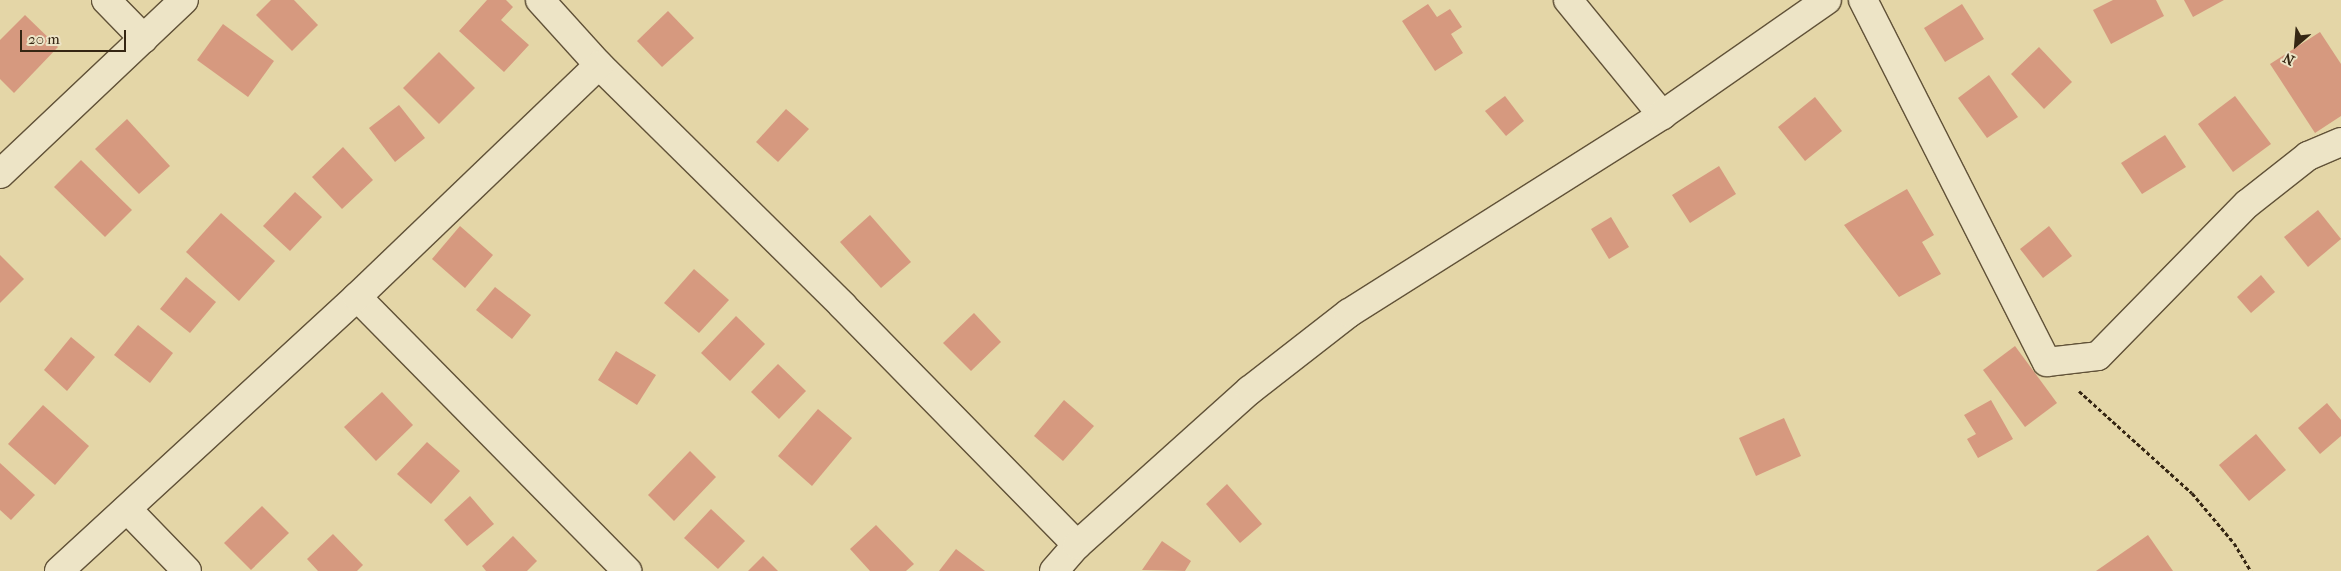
<!DOCTYPE html>
<style>
body{margin:0}
#map{position:relative;width:2341px;height:571px;overflow:hidden;background:#e4d6a7;font-family:"IM FELL French Canon",serif}
div>[style]{position:absolute}
.building>*{inset:0;background:#d6997f}
.path>*{height:3px;margin-top:-1.5px;transform-origin:0;background:repeating-linear-gradient(90deg,#352613 0 4px,transparent 0 6.5px)}
.roads{filter:drop-shadow(1px 0 #615238) drop-shadow(-1px 0 #615238) drop-shadow(0 1px #615238) drop-shadow(0 -1px #615238)}
.minor>*{height:28px;margin:-14px;padding:0 14px;transform-origin:14px;border-radius:14px;background:#ede4c6}
span{translate:-50% -50%;white-space:nowrap;text-align:center;line-height:1.15;-webkit-text-stroke:4px #ede4c6;paint-order:stroke}
.north{position:absolute;left:2271px;top:20px;width:50px;height:50px;-webkit-text-stroke:4px #ede4c6;paint-order:stroke;rotate:207deg;font-size:14px;font-weight:700;line-height:20px;text-align:center;color:#352613}
.north::after{content:'';display:block;margin:auto;width:18px;height:22px;background:#352613;clip-path:polygon(50% 0,100% 100%,50% 72%,0 100%)}
.scale{position:absolute;left:20px;top:30px;width:106px;height:22px;box-sizing:border-box;border:2px solid #352613;border-top:0;padding-left:6px;font-size:15px;line-height:18px;white-space:nowrap;color:#352613;-webkit-text-stroke:4px #ede4c6;paint-order:stroke}
</style>
<div id="map">
<div class="building">
<i style="clip-path:polygon(271px 0,294px 0,318px 25px,292px 51px,256px 15px)"></i>
<i style="clip-path:polygon(487px 0,506px 0,513px 7px,501px 20px,529px 45px,504px 72px,459px 31px)"></i>
<i style="clip-path:polygon(2113px 0,2156px 0,2164px 16px,2111px 44px,2093px 10px)"></i>
<i style="clip-path:polygon(2184px 0,2224px 0,2193px 17px)"></i>
<i style="clip-path:polygon(1428px 4px,1437px 17px,1450px 9px,1462px 27px,1451px 34px,1463px 53px,1435px 71px,1402px 21px)"></i>
<i style="clip-path:polygon(1962px 4px,1984px 39px,1945px 62px,1924px 28px)"></i>
<i style="clip-path:polygon(668px 11px,694px 38px,662px 67px,637px 41px)"></i>
<i style="clip-path:polygon(25px 15px,58px 47px,14px 93px,0 79px,0 40px)"></i>
<i style="clip-path:polygon(223px 24px,274px 61px,248px 97px,197px 60px)"></i>
<i style="clip-path:polygon(2320px 32px,2341px 64px,2341px 116px,2315px 133px,2270px 64px)"></i>
<i style="clip-path:polygon(2039px 47px,2072px 82px,2044px 109px,2011px 74px)"></i>
<i style="clip-path:polygon(439px 52px,475px 88px,439px 124px,403px 88px)"></i>
<i style="clip-path:polygon(1989px 75px,2018px 117px,1987px 138px,1958px 98px)"></i>
<i style="clip-path:polygon(1505px 96px,1524px 121px,1506px 136px,1485px 111px)"></i>
<i style="clip-path:polygon(2235px 96px,2271px 144px,2233px 172px,2198px 124px)"></i>
<i style="clip-path:polygon(1815px 97px,1842px 131px,1805px 161px,1778px 127px)"></i>
<i style="clip-path:polygon(399px 105px,425px 138px,395px 162px,369px 128px)"></i>
<i style="clip-path:polygon(786px 109px,809px 129px,778px 162px,756px 142px)"></i>
<i style="clip-path:polygon(127px 119px,170px 166px,139px 194px,95px 149px)"></i>
<i style="clip-path:polygon(2165px 135px,2186px 167px,2142px 194px,2121px 163px)"></i>
<i style="clip-path:polygon(343px 147px,373px 180px,342px 209px,312px 177px)"></i>
<i style="clip-path:polygon(81px 160px,132px 210px,105px 237px,54px 187px)"></i>
<i style="clip-path:polygon(1719px 166px,1736px 194px,1690px 223px,1672px 195px)"></i>
<i style="clip-path:polygon(1907px 189px,1934px 235px,1922px 242px,1941px 274px,1899px 297px,1844px 225px)"></i>
<i style="clip-path:polygon(295px 192px,322px 217px,290px 251px,263px 226px)"></i>
<i style="clip-path:polygon(2318px 210px,2341px 239px,2308px 267px,2284px 237px)"></i>
<i style="clip-path:polygon(221px 213px,275px 261px,239px 301px,186px 252px)"></i>
<i style="clip-path:polygon(870px 215px,911px 262px,881px 288px,840px 242px)"></i>
<i style="clip-path:polygon(1611px 217px,1629px 247px,1609px 259px,1591px 229px)"></i>
<i style="clip-path:polygon(460px 226px,493px 255px,465px 288px,432px 259px)"></i>
<i style="clip-path:polygon(2049px 226px,2072px 256px,2043px 278px,2020px 249px)"></i>
<i style="clip-path:polygon(0 255px,24px 279px,0 303px)"></i>
<i style="clip-path:polygon(694px 269px,729px 300px,699px 333px,664px 303px)"></i>
<i style="clip-path:polygon(2261px 275px,2275px 292px,2251px 313px,2237px 297px)"></i>
<i style="clip-path:polygon(186px 277px,216px 302px,190px 333px,160px 309px)"></i>
<i style="clip-path:polygon(495px 287px,531px 315px,512px 339px,476px 310px)"></i>
<i style="clip-path:polygon(974px 313px,1001px 342px,971px 371px,943px 343px)"></i>
<i style="clip-path:polygon(736px 316px,765px 344px,730px 381px,701px 353px)"></i>
<i style="clip-path:polygon(138px 325px,173px 353px,150px 383px,114px 355px)"></i>
<i style="clip-path:polygon(71px 337px,95px 357px,67px 391px,44px 370px)"></i>
<i style="clip-path:polygon(2015px 346px,2057px 403px,2025px 427px,1983px 370px)"></i>
<i style="clip-path:polygon(616px 351px,656px 375px,637px 405px,598px 380px)"></i>
<i style="clip-path:polygon(778px 364px,806px 391px,779px 419px,751px 392px)"></i>
<i style="clip-path:polygon(382px 392px,413px 425px,376px 461px,344px 427px)"></i>
<i style="clip-path:polygon(1064px 400px,1094px 426px,1063px 461px,1034px 436px)"></i>
<i style="clip-path:polygon(1991px 400px,2013px 439px,1978px 458px,1967px 439px,1976px 434px,1964px 415px)"></i>
<i style="clip-path:polygon(2327px 403px,2341px 420px,2341px 436px,2320px 454px,2298px 428px)"></i>
<i style="clip-path:polygon(43px 405px,89px 446px,55px 485px,8px 444px)"></i>
<i style="clip-path:polygon(818px 409px,852px 438px,812px 486px,778px 456px)"></i>
<i style="clip-path:polygon(1784px 418px,1801px 456px,1756px 476px,1739px 438px)"></i>
<i style="clip-path:polygon(2256px 434px,2286px 470px,2249px 501px,2219px 465px)"></i>
<i style="clip-path:polygon(427px 442px,460px 471px,431px 504px,397px 474px)"></i>
<i style="clip-path:polygon(690px 451px,716px 477px,674px 521px,648px 495px)"></i>
<i style="clip-path:polygon(0 463px,35px 495px,11px 520px,0 510px)"></i>
<i style="clip-path:polygon(1227px 484px,1262px 524px,1240px 543px,1206px 504px)"></i>
<i style="clip-path:polygon(470px 496px,494px 524px,467px 546px,444px 520px)"></i>
<i style="clip-path:polygon(262px 506px,289px 533px,251px 570px,224px 543px)"></i>
<i style="clip-path:polygon(711px 509px,745px 541px,718px 569px,684px 538px)"></i>
<i style="clip-path:polygon(876px 525px,914px 564px,906px 571px,870px 571px,850px 549px)"></i>
<i style="clip-path:polygon(333px 534px,363px 565px,357px 571px,318px 571px,307px 559px)"></i>
<i style="clip-path:polygon(2148px 535px,2173px 571px,2096px 571px)"></i>
<i style="clip-path:polygon(513px 536px,537px 561px,527px 571px,486px 571px,482px 566px)"></i>
<i style="clip-path:polygon(1162px 541px,1191px 561px,1185px 571px,1142px 570px)"></i>
<i style="clip-path:polygon(956px 549px,985px 571px,939px 571px)"></i>
<i style="clip-path:polygon(763px 556px,778px 571px,748px 571px)"></i>
</div>
<div class="path">
<i style="left:2079px;top:391px;width:152px;rotate:42.1deg"></i>
<i style="left:2192px;top:493px;width:65px;rotate:50deg"></i>
<i style="left:2234px;top:543px;width:33px;rotate:59deg"></i>
</div>
<div class="roads">
<div class="minor">
<i style="left:106px;top:0;width:54px;rotate:45.7deg"></i>
<i style="left:540px;top:0;width:88px;rotate:47.8deg"></i>
<i style="left:599px;top:65px;width:342px;rotate:44.6deg"></i>
<i style="left:842px;top:305px;width:336px;rotate:45.6deg"></i>
<i style="left:1568px;top:0;width:149px;rotate:50.7deg"></i>
<i style="left:1863px;top:0;width:406px;rotate:63.1deg"></i>
<i style="left:2047px;top:362px;width:51px;rotate:-6.7deg"></i>
<i style="left:2098px;top:356px;width:213px;rotate:-45.6deg"></i>
<i style="left:2247px;top:204px;width:78px;rotate:-38.2deg"></i>
<i style="left:2308px;top:156px;width:36px;rotate:-23deg"></i>
<i style="left:0;top:174px;width:253px;rotate:-43.4deg"></i>
<i style="left:357px;top:297px;width:385px;rotate:45.4deg"></i>
<i style="left:127px;top:509px;width:86px;rotate:45.9deg"></i>
<i style="left:59px;top:571px;width:405px;rotate:-42.6deg"></i>
<i style="left:357px;top:297px;width:335px;rotate:-43.8deg"></i>
<i style="left:1054px;top:571px;width:35px;rotate:-49deg"></i>
<i style="left:1077px;top:545px;width:232px;rotate:-41.9deg"></i>
<i style="left:1250px;top:390px;width:125px;rotate:-37.9deg"></i>
<i style="left:1349px;top:313px;width:370px;rotate:-32.3deg"></i>
<i style="left:1662px;top:115px;width:201px;rotate:-34.9deg"></i>
</div>
</div>
<div class="north">N</div>
<div class="scale">20 m</div>
</div>
